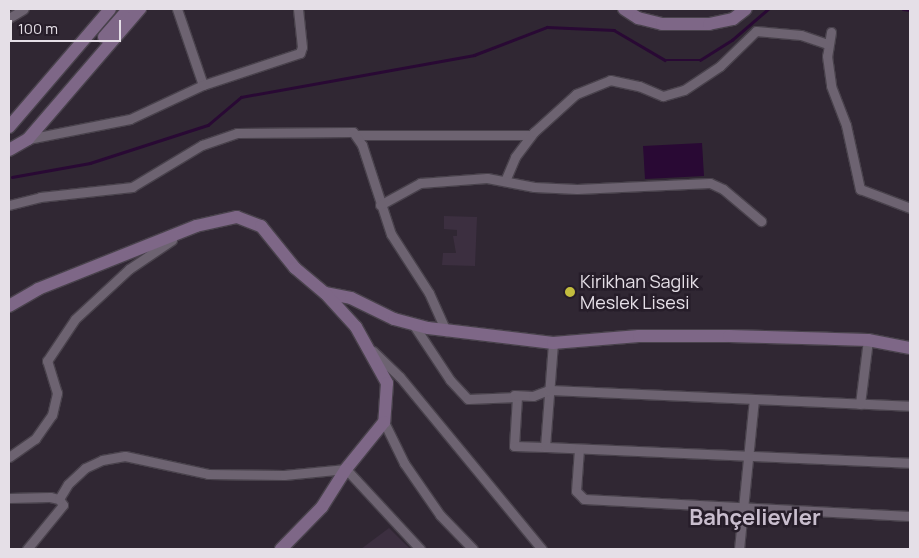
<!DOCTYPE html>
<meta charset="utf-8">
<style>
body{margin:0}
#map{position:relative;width:919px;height:558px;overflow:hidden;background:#302733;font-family:Manrope,sans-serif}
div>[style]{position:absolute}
.built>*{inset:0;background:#3c2f40}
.water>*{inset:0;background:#290934}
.stream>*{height:2.5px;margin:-1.25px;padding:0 1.25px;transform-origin:1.25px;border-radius:1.25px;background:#290934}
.roads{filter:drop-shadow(1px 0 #49424c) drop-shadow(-1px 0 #49424c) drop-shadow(0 1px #49424c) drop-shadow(0 -1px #49424c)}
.street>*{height:9px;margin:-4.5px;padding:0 4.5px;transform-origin:4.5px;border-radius:4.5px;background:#6d6371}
.secondary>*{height:12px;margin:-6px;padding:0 6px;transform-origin:6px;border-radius:6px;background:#7e6787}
.dots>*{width:14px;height:14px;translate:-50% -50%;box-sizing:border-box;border:2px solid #261d29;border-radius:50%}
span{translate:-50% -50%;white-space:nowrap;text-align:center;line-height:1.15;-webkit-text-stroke:5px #261d29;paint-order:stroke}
.poi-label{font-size:18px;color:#e5dfe7}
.left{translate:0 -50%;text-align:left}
.district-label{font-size:22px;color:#c9bece;font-weight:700}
.frame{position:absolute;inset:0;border:10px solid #e5dfe7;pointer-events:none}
.scale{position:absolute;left:10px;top:20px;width:111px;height:22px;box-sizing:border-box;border:2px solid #e5dfe7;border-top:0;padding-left:6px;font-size:15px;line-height:18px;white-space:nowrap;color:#e5dfe7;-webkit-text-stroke:4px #261d29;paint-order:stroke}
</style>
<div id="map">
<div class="built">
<i style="clip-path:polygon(444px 216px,477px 217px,475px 266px,442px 265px,443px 253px,456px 253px,453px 236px,457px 236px,457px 230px,444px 229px)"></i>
<i style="clip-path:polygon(389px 528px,410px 549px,361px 549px)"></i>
</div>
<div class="water">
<i style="clip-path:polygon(702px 143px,704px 176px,645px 179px,643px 146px)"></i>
</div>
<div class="stream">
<i style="left:903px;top:9px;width:7px;rotate:8deg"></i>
<i style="left:12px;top:177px;width:79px;rotate:-10.2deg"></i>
<i style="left:90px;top:163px;width:124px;rotate:-17.9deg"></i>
<i style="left:208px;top:125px;width:43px;rotate:-40.3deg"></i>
<i style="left:241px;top:97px;width:237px;rotate:-10.2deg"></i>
<i style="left:474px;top:55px;width:78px;rotate:-21deg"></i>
<i style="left:547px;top:27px;width:67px;rotate:2.6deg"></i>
<i style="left:614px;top:30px;width:59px;rotate:30.5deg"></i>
<i style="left:665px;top:60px;width:35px"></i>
<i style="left:700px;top:60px;width:38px;rotate:-32deg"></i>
<i style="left:732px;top:40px;width:48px;rotate:-40.7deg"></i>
</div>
<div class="roads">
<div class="street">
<i style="left:177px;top:9px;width:80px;rotate:71.1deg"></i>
<i style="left:9px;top:18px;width:17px;rotate:-31deg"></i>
<i style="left:831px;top:32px;width:24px;rotate:99deg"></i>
<i style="left:827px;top:56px;width:30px;rotate:82deg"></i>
<i style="left:831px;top:86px;width:42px;rotate:69deg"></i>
<i style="left:846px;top:125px;width:66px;rotate:77.7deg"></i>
<i style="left:860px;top:189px;width:53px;rotate:20.8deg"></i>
<i style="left:356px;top:135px;width:175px"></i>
<i style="left:28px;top:139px;width:104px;rotate:-11.1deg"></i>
<i style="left:130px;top:119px;width:81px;rotate:-25deg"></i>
<i style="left:203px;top:85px;width:102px;rotate:-18.3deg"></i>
<i style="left:300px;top:53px;width:6px;rotate:-72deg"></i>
<i style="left:302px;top:47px;width:38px;rotate:-96deg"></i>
<i style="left:505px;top:181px;width:26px;rotate:-67deg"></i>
<i style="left:515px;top:157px;width:31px;rotate:-53deg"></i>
<i style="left:534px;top:132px;width:57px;rotate:-42.1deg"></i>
<i style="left:576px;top:94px;width:37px;rotate:-22deg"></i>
<i style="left:610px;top:80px;width:30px;rotate:12deg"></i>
<i style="left:639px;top:86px;width:26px;rotate:23deg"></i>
<i style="left:663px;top:96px;width:22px;rotate:-16deg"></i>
<i style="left:684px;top:90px;width:43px;rotate:-33.7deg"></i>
<i style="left:720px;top:66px;width:50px;rotate:-44.2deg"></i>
<i style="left:756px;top:31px;width:45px;rotate:5.1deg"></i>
<i style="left:801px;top:35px;width:28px;rotate:19deg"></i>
<i style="left:9px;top:205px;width:32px;rotate:-14deg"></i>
<i style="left:40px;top:197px;width:93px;rotate:-6.2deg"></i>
<i style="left:132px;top:187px;width:82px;rotate:-31deg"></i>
<i style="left:202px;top:145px;width:37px;rotate:-19deg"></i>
<i style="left:237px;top:133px;width:116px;rotate:-0.5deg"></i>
<i style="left:353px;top:132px;width:16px;rotate:55deg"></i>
<i style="left:362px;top:145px;width:94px;rotate:72deg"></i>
<i style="left:391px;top:234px;width:70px;rotate:57.2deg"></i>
<i style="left:429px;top:293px;width:42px;rotate:65.9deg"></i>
<i style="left:380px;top:205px;width:46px;rotate:-28.8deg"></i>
<i style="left:420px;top:183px;width:67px;rotate:-4.3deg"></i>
<i style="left:487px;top:178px;width:48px;rotate:10.8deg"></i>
<i style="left:534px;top:187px;width:43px;rotate:2.7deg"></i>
<i style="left:577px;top:189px;width:133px;rotate:-2.6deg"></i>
<i style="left:710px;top:183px;width:14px;rotate:25deg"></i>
<i style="left:723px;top:189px;width:50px;rotate:40.1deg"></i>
<i style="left:413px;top:324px;width:67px;rotate:56.5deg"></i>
<i style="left:450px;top:380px;width:26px;rotate:47deg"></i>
<i style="left:468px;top:399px;width:49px;rotate:-2.3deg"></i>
<i style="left:517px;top:397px;width:49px;rotate:93.5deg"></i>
<i style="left:514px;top:446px;width:31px;rotate:2deg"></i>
<i style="left:553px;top:343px;width:104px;rotate:94.4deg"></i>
<i style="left:545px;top:447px;width:365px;rotate:2.5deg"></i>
<i style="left:373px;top:351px;width:37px;rotate:44deg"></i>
<i style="left:400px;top:377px;width:223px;rotate:50.5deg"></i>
<i style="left:514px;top:395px;width:19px;rotate:3deg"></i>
<i style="left:533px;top:396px;width:17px;rotate:-21deg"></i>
<i style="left:549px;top:390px;width:361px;rotate:2.5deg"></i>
<i style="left:860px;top:404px;width:64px;rotate:-82.9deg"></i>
<i style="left:384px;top:422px;width:46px;rotate:64deg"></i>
<i style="left:404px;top:463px;width:63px;rotate:55.3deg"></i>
<i style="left:440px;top:515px;width:47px;rotate:45.9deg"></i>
<i style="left:579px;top:449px;width:42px;rotate:94.1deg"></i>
<i style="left:576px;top:491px;width:11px;rotate:45deg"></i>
<i style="left:584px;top:499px;width:326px;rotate:3deg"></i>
<i style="left:9px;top:457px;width:32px;rotate:-35deg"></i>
<i style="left:35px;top:439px;width:29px;rotate:-55deg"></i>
<i style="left:52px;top:415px;width:23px;rotate:-77deg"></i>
<i style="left:57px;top:393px;width:34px;rotate:-107deg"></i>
<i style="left:47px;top:361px;width:50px;rotate:-56.3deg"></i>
<i style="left:75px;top:319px;width:74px;rotate:-42.8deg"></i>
<i style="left:129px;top:269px;width:52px;rotate:-34deg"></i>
<i style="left:9px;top:498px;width:41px;rotate:-1.4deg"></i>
<i style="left:50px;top:497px;width:9px;rotate:13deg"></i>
<i style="left:59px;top:499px;width:7px;rotate:56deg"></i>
<i style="left:63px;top:505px;width:57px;rotate:129.3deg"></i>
<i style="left:59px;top:499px;width:17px;rotate:-59deg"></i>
<i style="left:68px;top:484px;width:23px;rotate:-43deg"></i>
<i style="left:85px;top:468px;width:19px;rotate:-25deg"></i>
<i style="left:102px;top:460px;width:23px;rotate:-10deg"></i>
<i style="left:125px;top:456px;width:85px;rotate:12.2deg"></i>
<i style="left:208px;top:474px;width:76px;rotate:0.8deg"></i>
<i style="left:284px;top:475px;width:62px;rotate:-5.5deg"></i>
<i style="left:346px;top:469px;width:109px;rotate:47.2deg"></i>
<i style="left:739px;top:549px;width:150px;rotate:-84.3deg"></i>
</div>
<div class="secondary">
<i style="left:624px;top:9px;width:17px;rotate:33deg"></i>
<i style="left:638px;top:18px;width:25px;rotate:14deg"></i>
<i style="left:662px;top:24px;width:47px"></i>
<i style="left:709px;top:24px;width:25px;rotate:-12deg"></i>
<i style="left:733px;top:19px;width:16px;rotate:-38deg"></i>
<i style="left:104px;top:37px;width:37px;rotate:-49deg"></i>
<i style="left:9px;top:127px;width:155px;rotate:-49.4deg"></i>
<i style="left:9px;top:150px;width:22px;rotate:-30deg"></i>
<i style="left:28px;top:139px;width:172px;rotate:-49.3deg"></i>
<i style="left:325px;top:293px;width:26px;rotate:11deg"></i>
<i style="left:351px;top:298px;width:48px;rotate:26deg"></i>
<i style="left:394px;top:319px;width:35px;rotate:15deg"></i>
<i style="left:428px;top:328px;width:126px;rotate:6.8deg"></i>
<i style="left:553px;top:343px;width:86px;rotate:-4.7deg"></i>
<i style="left:639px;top:336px;width:90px"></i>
<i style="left:729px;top:336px;width:139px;rotate:1.6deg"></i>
<i style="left:868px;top:340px;width:43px;rotate:10.8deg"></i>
<i style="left:9px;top:306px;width:34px;rotate:-30deg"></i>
<i style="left:38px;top:289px;width:170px;rotate:-21.7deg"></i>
<i style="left:196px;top:226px;width:42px;rotate:-12.4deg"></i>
<i style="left:237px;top:217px;width:26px;rotate:21deg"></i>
<i style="left:261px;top:226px;width:54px;rotate:51deg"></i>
<i style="left:295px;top:268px;width:39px;rotate:40deg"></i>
<i style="left:325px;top:293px;width:46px;rotate:47.6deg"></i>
<i style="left:356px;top:327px;width:64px;rotate:61deg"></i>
<i style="left:387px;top:383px;width:39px;rotate:94deg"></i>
<i style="left:384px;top:422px;width:60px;rotate:129deg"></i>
<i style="left:346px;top:469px;width:45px;rotate:122.3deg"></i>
<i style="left:322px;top:507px;width:59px;rotate:134.3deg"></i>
</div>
</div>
<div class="dots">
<i style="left:570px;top:292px;background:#c3bd3e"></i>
</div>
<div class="poi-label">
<span class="left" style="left:580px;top:292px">Kirikhan Saglik<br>Meslek Lisesi</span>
</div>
<div class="district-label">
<span style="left:755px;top:518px">Bahçelievler</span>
</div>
<div class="frame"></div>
<div class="scale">100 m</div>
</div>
